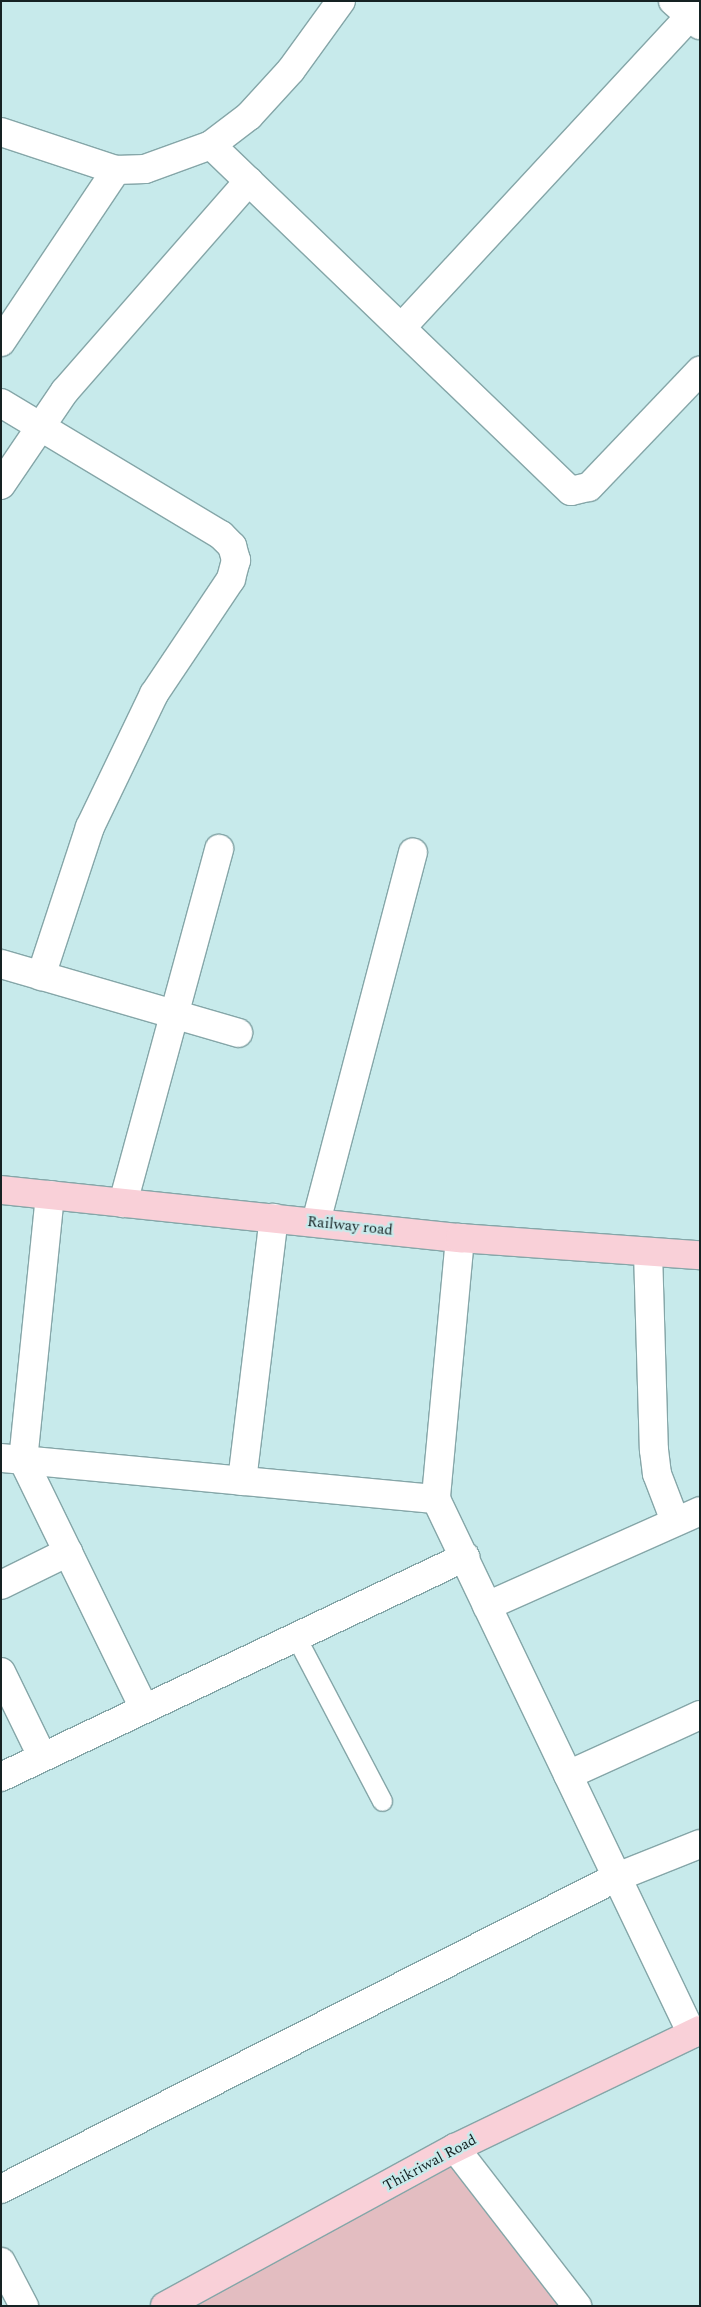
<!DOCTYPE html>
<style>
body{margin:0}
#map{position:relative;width:701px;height:2307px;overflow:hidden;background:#c7eaeb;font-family:Spectral,serif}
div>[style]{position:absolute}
.green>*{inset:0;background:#e3bdc1}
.roads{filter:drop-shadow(1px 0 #85a6a8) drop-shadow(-1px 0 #85a6a8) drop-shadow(0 1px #85a6a8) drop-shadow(0 -1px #85a6a8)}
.lane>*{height:19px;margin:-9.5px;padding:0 9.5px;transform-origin:9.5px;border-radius:9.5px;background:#fff}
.street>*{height:28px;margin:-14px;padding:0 14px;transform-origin:14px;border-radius:14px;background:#fff}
.secondary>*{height:28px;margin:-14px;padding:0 14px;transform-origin:14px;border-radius:14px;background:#f9d0d8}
span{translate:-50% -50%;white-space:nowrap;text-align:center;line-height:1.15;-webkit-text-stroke:4.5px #c7eaeb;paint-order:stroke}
.street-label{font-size:15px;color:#152223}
.frame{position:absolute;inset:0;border:2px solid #152223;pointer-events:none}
</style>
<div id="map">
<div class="green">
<i style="clip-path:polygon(455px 2148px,577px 2306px,165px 2306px)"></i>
</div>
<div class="roads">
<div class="lane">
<i style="left:296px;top:1637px;width:185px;rotate:62.3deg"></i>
</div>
<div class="street">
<i style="left:673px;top:1px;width:36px;rotate:42deg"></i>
<i style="left:1px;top:132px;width:121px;rotate:18.3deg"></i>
<i style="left:116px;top:170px;width:29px;rotate:-2deg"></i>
<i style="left:145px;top:169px;width:70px;rotate:-20deg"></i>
<i style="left:211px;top:145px;width:48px;rotate:-37.3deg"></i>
<i style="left:249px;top:116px;width:62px;rotate:-47.6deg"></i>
<i style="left:291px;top:70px;width:85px;rotate:-54.1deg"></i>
<i style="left:211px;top:145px;width:499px;rotate:43.9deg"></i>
<i style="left:571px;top:491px;width:18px;rotate:-13deg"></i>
<i style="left:589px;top:487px;width:161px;rotate:-46.3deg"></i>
<i style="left:402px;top:327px;width:439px;rotate:-47.2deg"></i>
<i style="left:1px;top:342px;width:207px;rotate:-56.2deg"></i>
<i style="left:1px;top:403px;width:257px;rotate:31deg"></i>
<i style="left:221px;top:535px;width:16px;rotate:45deg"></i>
<i style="left:232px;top:546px;width:15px;rotate:74deg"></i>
<i style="left:236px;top:560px;width:20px;rotate:105deg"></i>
<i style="left:231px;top:579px;width:138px;rotate:123.8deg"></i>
<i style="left:154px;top:694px;width:148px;rotate:115.7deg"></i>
<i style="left:90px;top:827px;width:157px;rotate:108.2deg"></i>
<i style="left:1px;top:485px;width:114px;rotate:-55.8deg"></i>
<i style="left:65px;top:391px;width:279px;rotate:-48.8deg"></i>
<i style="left:1px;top:964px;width:247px;rotate:16.2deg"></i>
<i style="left:50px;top:1195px;width:266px;rotate:95.8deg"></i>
<i style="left:23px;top:1460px;width:276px;rotate:64deg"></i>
<i style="left:123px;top:1203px;width:367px;rotate:-74.8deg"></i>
<i style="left:316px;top:1222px;width:382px;rotate:-75.3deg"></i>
<i style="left:460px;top:1238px;width:262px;rotate:95.3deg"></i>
<i style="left:436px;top:1499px;width:593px;rotate:64.43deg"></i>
<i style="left:648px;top:1252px;width:198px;rotate:88.3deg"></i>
<i style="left:654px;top:1450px;width:24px;rotate:83deg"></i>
<i style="left:657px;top:1474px;width:50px;rotate:69deg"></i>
<i style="left:1px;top:1458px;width:437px;rotate:5.4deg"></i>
<i style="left:242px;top:1481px;width:265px;rotate:-83.1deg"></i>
<i style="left:1px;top:1585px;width:75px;rotate:-26.2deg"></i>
<i style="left:487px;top:1606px;width:233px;rotate:-24deg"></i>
<i style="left:1px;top:1672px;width:93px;rotate:64deg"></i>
<i style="left:568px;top:1775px;width:145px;rotate:-24.4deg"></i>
<i style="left:1px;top:1777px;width:514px;rotate:-25.37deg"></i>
<i style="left:455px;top:2148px;width:200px;rotate:52.3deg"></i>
<i style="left:1px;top:2189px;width:691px;rotate:-26.86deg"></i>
<i style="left:617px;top:1877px;width:89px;rotate:-21.7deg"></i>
<i style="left:1px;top:2262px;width:50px;rotate:62.4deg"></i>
</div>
<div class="secondary">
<i style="left:1px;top:1190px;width:462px;rotate:6deg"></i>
<i style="left:460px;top:1238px;width:241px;rotate:4.1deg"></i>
<i style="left:165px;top:2306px;width:330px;rotate:-28.6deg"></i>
<i style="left:455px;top:2148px;width:272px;rotate:-25.7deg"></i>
</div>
</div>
<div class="street-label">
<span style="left:350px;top:1226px;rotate:6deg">Railway road</span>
<span style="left:430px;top:2163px;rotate:-28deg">Thikriwal Road</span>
</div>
<div class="frame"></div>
</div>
